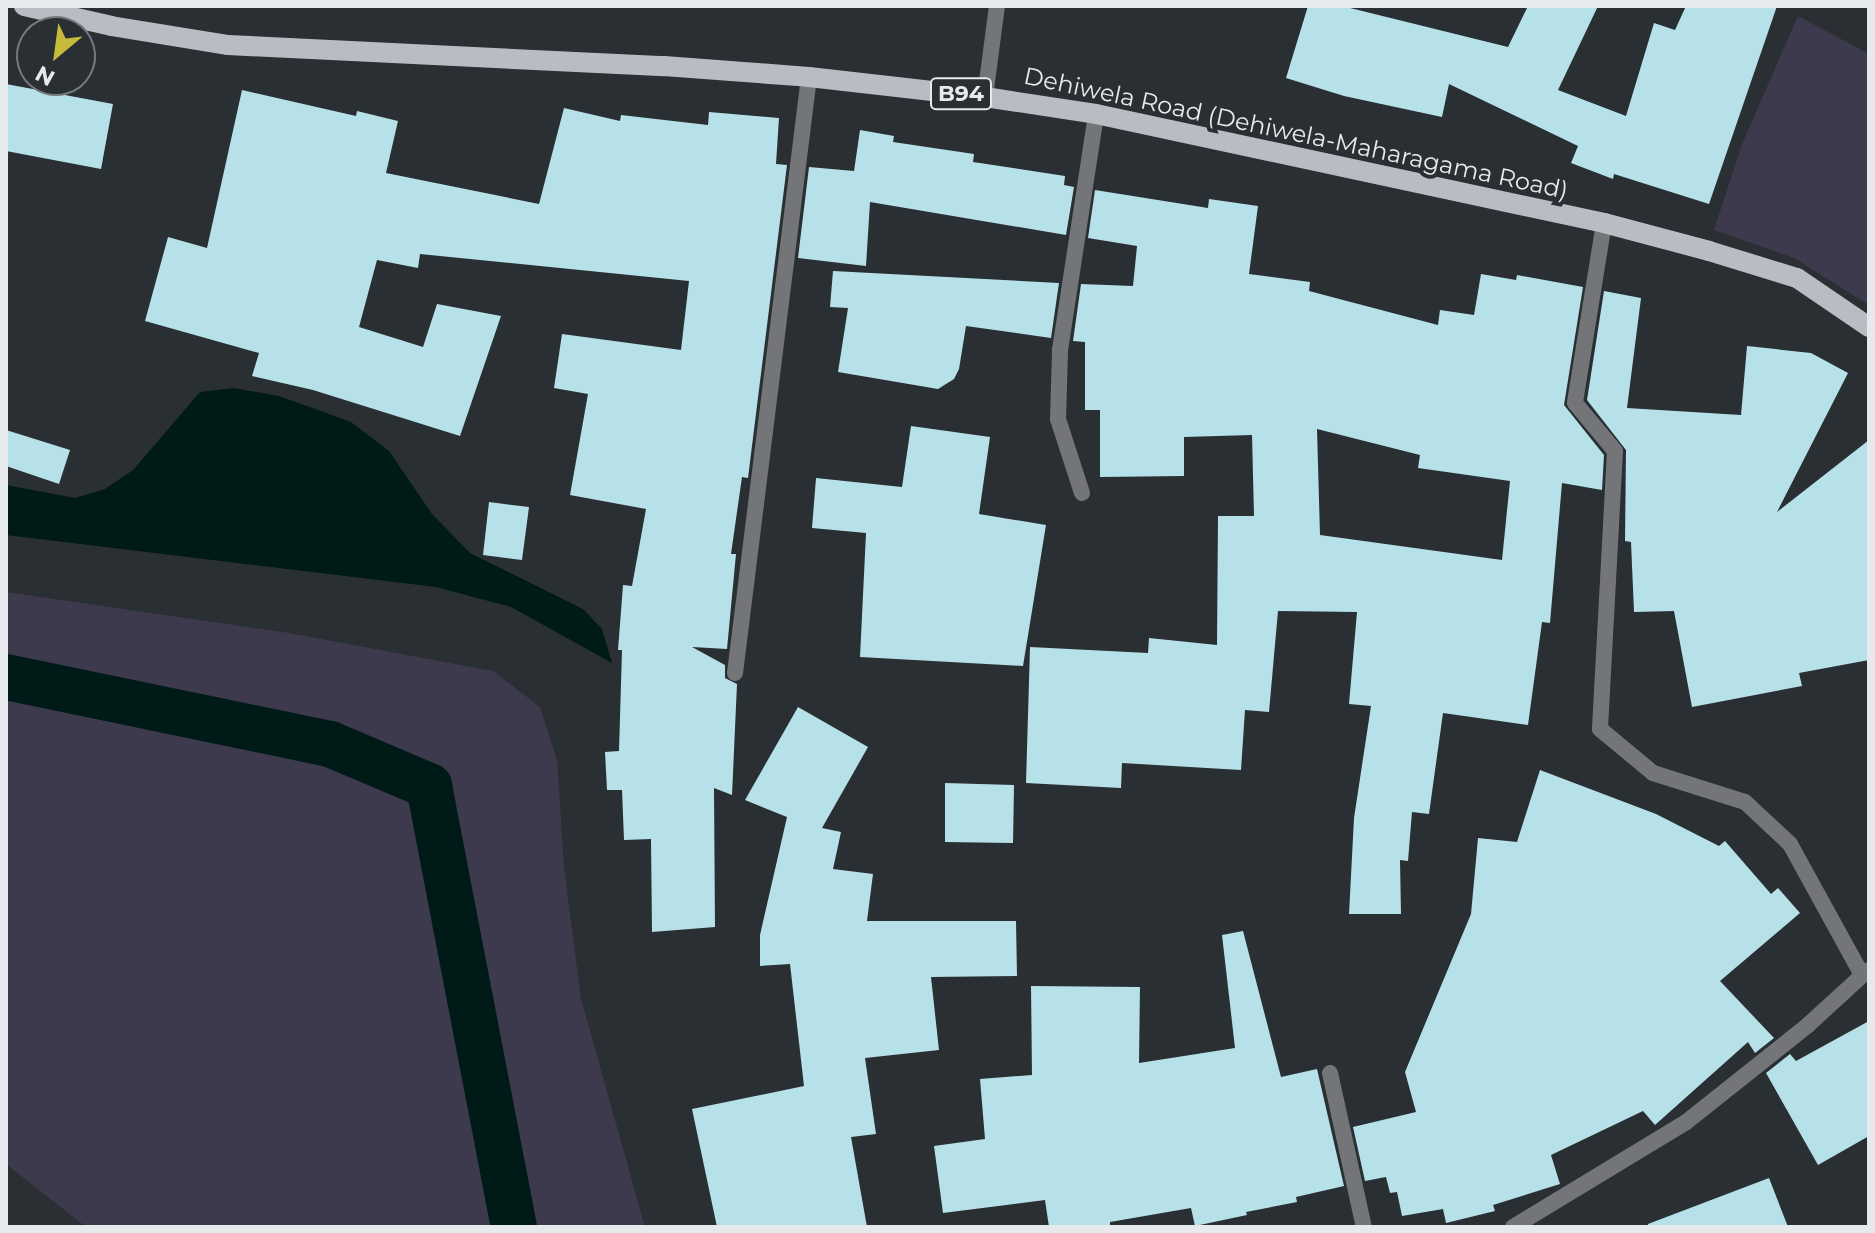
<!DOCTYPE html>
<style>
body{margin:0}
#map{position:relative;width:1875px;height:1233px;overflow:hidden;background:#2a2f33;font-family:Montserrat,sans-serif}
div>[style]{position:absolute}
.green>*{inset:0;background:#3d3a4e}
.water>*{inset:0;background:#001a17}
.canal>*{height:46px;margin:-23px;padding:0 23px;transform-origin:23px;border-radius:23px;background:#001a17}
.building>*{inset:0;background:#b6e1e9}
.lane>*{height:16px;margin:-8px;padding:0 8px;transform-origin:8px;border-radius:8px;background:#747578}
.street>*{height:16px;margin:-8px;padding:0 8px;transform-origin:8px;border-radius:8px;background:#747578}
.primary>*{height:20px;margin:-10px;padding:0 10px;transform-origin:10px;border-radius:10px;background:#b9bcc2}
span{translate:-50% -50%;white-space:nowrap;text-align:center;line-height:1.15;-webkit-text-stroke:8px #2a2f33;paint-order:stroke}
.shield-label span{padding:2px 6px;background:#2a2f33;border:2px solid;border-radius:6px;-webkit-text-stroke-width:0}
.shield-label{font-size:22px;color:#e7eaed;font-weight:700}
.street-label{font-size:24px;color:#e7eaed}
.frame{position:absolute;inset:0;border:8px solid #e7eaed;pointer-events:none}
.north{position:absolute;left:16px;top:16px;width:80px;height:80px;box-sizing:border-box;background:#2a2f33;border:2px solid #767a7d;border-radius:50%;rotate:209deg;font-size:22px;font-weight:700;line-height:32px;text-align:center;color:#e7eaed}
.north::after{content:'';display:block;margin:auto;width:28px;height:36px;background:#c7bb3b;clip-path:polygon(50% 0,100% 100%,50% 72%,0 100%)}
</style>
<div id="map">
<div class="green">
<i style="clip-path:polygon(1798px 16px,1869px 54px,1869px 305px,1794px 258px,1714px 230px,1742px 144px)"></i>
<i style="clip-path:polygon(6px 592px,289px 633px,493px 671px,540px 707px,557px 760px,564px 868px,581px 999px,645px 1227px,86px 1227px,6px 1164px)"></i>
</div>
<div class="water">
<i style="clip-path:polygon(234px 388px,279px 396px,351px 422px,389px 451px,432px 514px,470px 553px,583px 609px,602px 629px,612px 663px,511px 607px,436px 587px,6px 535px,6px 485px,75px 498px,105px 489px,133px 470px,200px 392px)"></i>
</div>
<div class="canal">
<i style="left:6px;top:677px;width:331px;rotate:11.7deg"></i>
<i style="left:330px;top:744px;width:108px;rotate:23deg"></i>
<i style="left:429px;top:786px;width:449px;rotate:79.1deg"></i>
</div>
<div class="building">
<i style="clip-path:polygon(1308px 6px,1342px 6px,1508px 47px,1528px 6px,1598px 6px,1558px 90px,1626px 116px,1654px 23px,1675px 30px,1686px 6px,1777px 6px,1709px 204px,1614px 174px,1613px 179px,1571px 163px,1578px 146px,1449px 84px,1442px 117px,1344px 96px,1286px 78px)"></i>
<i style="clip-path:polygon(6px 84px,113px 104px,101px 169px,6px 151px)"></i>
<i style="clip-path:polygon(242px 90px,356px 116px,357px 111px,398px 121px,386px 173px,539px 204px,564px 108px,620px 121px,621px 115px,708px 125px,709px 112px,779px 118px,776px 164px,787px 165px,748px 478px,742px 477px,731px 554px,736px 554px,727px 649px,692px 647px,725px 665px,725px 678px,737px 684px,732px 795px,714px 788px,715px 927px,652px 932px,651px 839px,624px 840px,622px 790px,607px 790px,605px 752px,619px 751px,622px 650px,618px 650px,623px 585px,632px 586px,646px 509px,570px 495px,588px 394px,554px 388px,562px 334px,681px 350px,689px 281px,420px 254px,418px 268px,377px 260px,359px 327px,423px 347px,437px 304px,501px 316px,460px 436px,313px 390px,252px 376px,259px 353px,145px 321px,168px 237px,207px 248px)"></i>
<i style="clip-path:polygon(860px 130px,894px 136px,893px 142px,974px 154px,973px 162px,1065px 176px,1064px 185px,1074px 187px,1066px 235px,870px 202px,866px 266px,798px 258px,809px 167px,854px 171px)"></i>
<i style="clip-path:polygon(evenodd,1095px 190px,1208px 208px,1209px 199px,1258px 206px,1249px 274px,1310px 282px,1309px 291px,1438px 325px,1440px 310px,1474px 315px,1481px 274px,1516px 280px,1517px 275px,1583px 287px,1564px 405px,1604px 455px,1602px 490px,1562px 483px,1550px 623px,1542px 622px,1528px 725px,1443px 713px,1429px 814px,1412px 812px,1408px 861px,1400px 860px,1401px 914px,1349px 914px,1354px 818px,1371px 706px,1349px 704px,1357px 612px,1278px 611px,1269px 712px,1245px 710px,1241px 770px,1122px 763px,1121px 788px,1026px 783px,1030px 647px,1148px 653px,1149px 638px,1217px 645px,1218px 516px,1254px 516px,1252px 435px,1184px 437px,1184px 476px,1100px 477px,1100px 410px,1085px 410px,1085px 342px,1073px 341px,1081px 284px,1133px 286px,1137px 246px,1088px 238px,1095px 190px,1317px 429px,1420px 455px,1418px 468px,1510px 481px,1502px 560px,1320px 535px,1317px 429px)"></i>
<i style="clip-path:polygon(833px 271px,1059px 283px,1051px 338px,966px 326px,959px 369px,954px 379px,938px 389px,838px 372px,848px 308px,830px 307px)"></i>
<i style="clip-path:polygon(1604px 291px,1641px 298px,1627px 408px,1741px 415px,1747px 346px,1811px 353px,1848px 373px,1777px 512px,1869px 440px,1869px 660px,1799px 673px,1802px 686px,1692px 707px,1674px 611px,1634px 612px,1631px 542px,1625px 541px,1626px 450px,1587px 400px)"></i>
<i style="clip-path:polygon(911px 426px,990px 437px,979px 514px,1046px 525px,1023px 666px,860px 657px,866px 533px,812px 528px,816px 478px,902px 487px)"></i>
<i style="clip-path:polygon(6px 430px,70px 450px,59px 484px,6px 466px)"></i>
<i style="clip-path:polygon(489px 502px,529px 507px,522px 560px,483px 555px)"></i>
<i style="clip-path:polygon(798px 707px,868px 747px,822px 828px,841px 832px,833px 869px,873px 874px,867px 921px,1016px 921px,1017px 976px,931px 977px,939px 1050px,865px 1058px,876px 1134px,851px 1137px,867px 1227px,717px 1227px,692px 1109px,804px 1086px,790px 964px,760px 966px,760px 935px,787px 817px,745px 800px)"></i>
<i style="clip-path:polygon(1540px 770px,1656px 814px,1719px 846px,1725px 841px,1771px 894px,1778px 888px,1800px 913px,1720px 981px,1774px 1038px,1755px 1053px,1748px 1042px,1655px 1125px,1643px 1111px,1551px 1155px,1560px 1184px,1493px 1205px,1495px 1211px,1446px 1223px,1443px 1209px,1402px 1216px,1397px 1192px,1390px 1193px,1386px 1177px,1365px 1181px,1353px 1127px,1416px 1112px,1405px 1072px,1471px 914px,1478px 838px,1517px 842px)"></i>
<i style="clip-path:polygon(945px 783px,1014px 785px,1013px 843px,945px 842px)"></i>
<i style="clip-path:polygon(1243px 931px,1281px 1077px,1317px 1069px,1344px 1186px,1296px 1197px,1297px 1202px,1246px 1212px,1247px 1215px,1195px 1226px,1191px 1208px,1110px 1222px,1110px 1227px,1049px 1227px,1045px 1200px,943px 1213px,934px 1146px,985px 1139px,980px 1079px,1032px 1075px,1031px 986px,1140px 987px,1139px 1063px,1235px 1048px,1222px 935px)"></i>
<i style="clip-path:polygon(1869px 1021px,1869px 1136px,1818px 1165px,1766px 1073px,1790px 1054px,1796px 1061px)"></i>
<i style="clip-path:polygon(1769px 1178px,1788px 1227px,1648px 1227px,1648px 1224px)"></i>
</div>
<div class="lane">
<i style="left:1604px;top:223px;width:182px;rotate:99.2deg"></i>
<i style="left:1575px;top:403px;width:62px;rotate:50.2deg"></i>
<i style="left:1615px;top:451px;width:278px;rotate:93.1deg"></i>
<i style="left:1600px;top:729px;width:69px;rotate:39.7deg"></i>
<i style="left:1653px;top:773px;width:96px;rotate:17.5deg"></i>
<i style="left:1745px;top:802px;width:62px;rotate:43deg"></i>
<i style="left:1790px;top:844px;width:149px;rotate:61.2deg"></i>
<i style="left:1082px;top:493px;width:78px;rotate:-108deg"></i>
<i style="left:1058px;top:419px;width:69px;rotate:-88.3deg"></i>
<i style="left:1060px;top:350px;width:239px;rotate:-81.3deg"></i>
<i style="left:1330px;top:1073px;width:158px;rotate:77.6deg"></i>
<i style="left:1513px;top:1227px;width:201px;rotate:-31.2deg"></i>
<i style="left:1685px;top:1123px;width:157px;rotate:-38.5deg"></i>
<i style="left:1808px;top:1025px;width:81px;rotate:-42.5deg"></i>
</div>
<div class="street">
<i style="left:985px;top:97px;width:92px;rotate:-82.5deg"></i>
<i style="left:735px;top:673px;width:601px;rotate:-82.92deg"></i>
</div>
<div class="primary">
<i style="left:24px;top:6px;width:89px;rotate:12.9deg"></i>
<i style="left:111px;top:26px;width:119px;rotate:9.2deg"></i>
<i style="left:228px;top:45px;width:437px;rotate:2.8deg"></i>
<i style="left:664px;top:66px;width:145px;rotate:4.3deg"></i>
<i style="left:809px;top:77px;width:177px;rotate:6.5deg"></i>
<i style="left:985px;top:97px;width:112px;rotate:8.7deg"></i>
<i style="left:1096px;top:114px;width:520px;rotate:12.11deg"></i>
<i style="left:1604px;top:223px;width:109px;rotate:14.9deg"></i>
<i style="left:1709px;top:251px;width:92px;rotate:17.1deg"></i>
<i style="left:1797px;top:278px;width:87px;rotate:34.2deg"></i>
</div>
<div class="shield-label">
<span style="left:961px;top:94px">B94</span>
</div>
<div class="street-label">
<span style="left:1296px;top:133px;rotate:12deg">Dehiwela Road (Dehiwela-Maharagama Road)</span>
</div>
<div class="frame"></div>
<div class="north">N</div>
</div>
